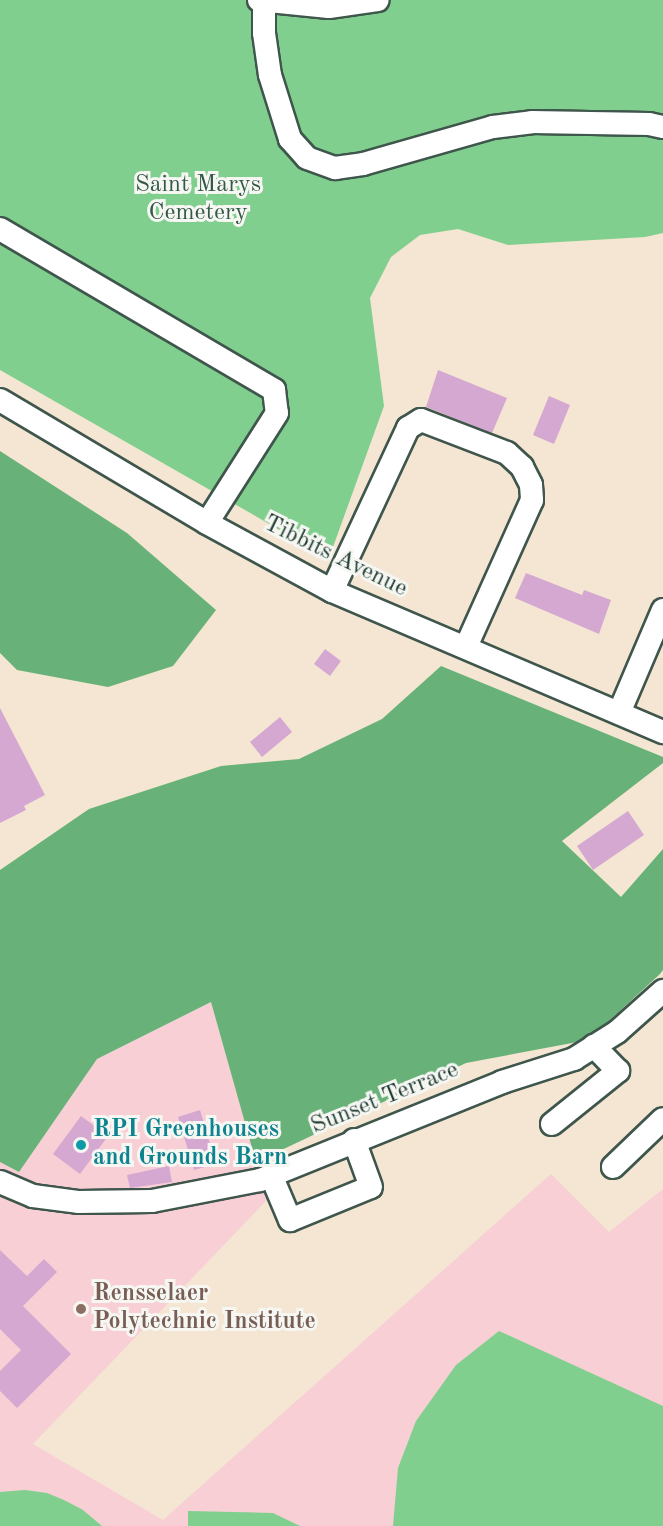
<!DOCTYPE html>
<style>
body{margin:0}
#map{position:relative;width:663px;height:1526px;overflow:hidden;background:#f4e6d2;font-family:"Old Standard TT",serif}
div>[style]{position:absolute}
.built>*{inset:0;background:#f7cfd5}
.green>*{inset:0;background:#81cf8e}
.forest>*{inset:0;background:#68b279}
.building>*{inset:0;background:#d5a8d1}
.roads{filter:drop-shadow(2px 0 #3f564c) drop-shadow(-2px 0 #3f564c) drop-shadow(0 2px #3f564c) drop-shadow(0 -2px #3f564c)}
.minor>*{height:22px;margin:-11px;padding:0 11px;transform-origin:11px;border-radius:11px;background:#fff}
.dots>*{width:16px;height:16px;translate:-50% -50%;box-sizing:border-box;border:3px solid #f6f6f2;border-radius:50%}
span{translate:-50% -50%;white-space:nowrap;text-align:center;line-height:1.15;-webkit-text-stroke:6px #f6f6f2;paint-order:stroke}
.park-label{font-size:24px;color:#335a46}
.street-label{font-size:24px;color:#1f3d34}
.culture-label{font-size:24px;color:#0d838f;font-weight:700}
.left{translate:0 -50%;text-align:left}
.education-label{font-size:24px;color:#785e54;font-weight:700}
</style>
<div id="map">
<div class="built">
<i style="clip-path:polygon(211px 1002px,267px 1200px,33px 1444px,163px 1520px,551px 1174px,609px 1232px,663px 1189px,663px 1526px,0 1526px,0 1162px,19px 1172px,97px 1059px)"></i>
</div>
<div class="green">
<i style="clip-path:polygon(0 0,663px 0,663px 233px,645px 237px,508px 245px,458px 229px,420px 235px,391px 257px,370px 298px,384px 406px,329px 558px,0 370px)"></i>
<i style="clip-path:polygon(499px 1331px,663px 1406px,663px 1526px,393px 1526px,398px 1468px,416px 1421px,456px 1365px)"></i>
<i style="clip-path:polygon(25px 1490px,47px 1493px,64px 1500px,83px 1510px,102px 1526px,0 1526px,0 1492px)"></i>
<i style="clip-path:polygon(188px 1511px,273px 1513px,300px 1526px,188px 1526px)"></i>
</div>
<div class="forest">
<i style="clip-path:polygon(0 451px,127px 533px,216px 610px,173px 666px,108px 687px,17px 670px,0 653px)"></i>
<i style="clip-path:polygon(441px 666px,663px 757px,663px 763px,562px 841px,621px 897px,663px 849px,663px 970px,660px 974px,588px 1040px,466px 1063px,256px 1162px,211px 1002px,97px 1059px,19px 1172px,0 1162px,0 870px,89px 809px,221px 766px,299px 759px,382px 719px)"></i>
</div>
<div class="building">
<i style="clip-path:polygon(438px 370px,507px 398px,492px 433px,426px 407px)"></i>
<i style="clip-path:polygon(549px 396px,570px 405px,554px 444px,533px 435px)"></i>
<i style="clip-path:polygon(526px 573px,582px 595px,584px 590px,611px 600px,599px 634px,515px 598px)"></i>
<i style="clip-path:polygon(325px 649px,341px 661px,330px 676px,314px 664px)"></i>
<i style="clip-path:polygon(0 708px,45px 795px,24px 806px,26px 810px,0 823px)"></i>
<i style="clip-path:polygon(280px 717px,292px 732px,262px 757px,250px 742px)"></i>
<i style="clip-path:polygon(628px 811px,644px 835px,593px 870px,577px 846px)"></i>
<i style="clip-path:polygon(200px 1110px,216px 1164px,194px 1170px,178px 1117px)"></i>
<i style="clip-path:polygon(81px 1116px,108px 1136px,80px 1174px,53px 1154px)"></i>
<i style="clip-path:polygon(169px 1166px,172px 1182px,130px 1188px,127px 1175px)"></i>
<i style="clip-path:polygon(0 1250px,27px 1276px,44px 1259px,57px 1272px,23px 1306px,71px 1354px,17px 1408px,0 1391px,0 1371px,21px 1350px,0 1329px)"></i>
</div>
<div class="roads">
<div class="minor">
<i style="left:259px;top:0;width:70px;rotate:5.7deg"></i>
<i style="left:329px;top:7px;width:49px;rotate:-8.1deg"></i>
<i style="left:264px;top:2px;width:31px;rotate:90deg"></i>
<i style="left:264px;top:33px;width:42px;rotate:81.9deg"></i>
<i style="left:270px;top:75px;width:67px;rotate:72.6deg"></i>
<i style="left:290px;top:139px;width:25px;rotate:48deg"></i>
<i style="left:307px;top:158px;width:30px;rotate:20deg"></i>
<i style="left:335px;top:168px;width:28px;rotate:-8deg"></i>
<i style="left:363px;top:164px;width:135px;rotate:-15.9deg"></i>
<i style="left:493px;top:127px;width:39px;rotate:-7deg"></i>
<i style="left:532px;top:122px;width:117px;rotate:1deg"></i>
<i style="left:649px;top:124px;width:14px;rotate:12deg"></i>
<i style="left:0;top:229px;width:318px;rotate:30.4deg"></i>
<i style="left:274px;top:390px;width:23px;rotate:83deg"></i>
<i style="left:277px;top:413px;width:130px;rotate:122.5deg"></i>
<i style="left:0;top:400px;width:241px;rotate:30.7deg"></i>
<i style="left:207px;top:523px;width:142px;rotate:28.5deg"></i>
<i style="left:332px;top:591px;width:360px;rotate:23.1deg"></i>
<i style="left:332px;top:591px;width:180px;rotate:-65deg"></i>
<i style="left:408px;top:428px;width:15px;rotate:-32deg"></i>
<i style="left:421px;top:420px;width:92px;rotate:21deg"></i>
<i style="left:507px;top:453px;width:21px;rotate:43deg"></i>
<i style="left:522px;top:467px;width:20px;rotate:63deg"></i>
<i style="left:531px;top:485px;width:15px;rotate:86deg"></i>
<i style="left:532px;top:500px;width:161px;rotate:114.2deg"></i>
<i style="left:619px;top:713px;width:112px;rotate:-66.9deg"></i>
<i style="left:552px;top:1124px;width:85px;rotate:-38.8deg"></i>
<i style="left:618px;top:1071px;width:35px;rotate:-134deg"></i>
<i style="left:613px;top:1167px;width:69px;rotate:-43.8deg"></i>
<i style="left:271px;top:1175px;width:49px;rotate:67.1deg"></i>
<i style="left:290px;top:1220px;width:87px;rotate:-22.2deg"></i>
<i style="left:371px;top:1187px;width:50px;rotate:-109.9deg"></i>
<i style="left:0;top:1182px;width:36px;rotate:23deg"></i>
<i style="left:33px;top:1196px;width:45px;rotate:7.6deg"></i>
<i style="left:78px;top:1202px;width:74px;rotate:-0.8deg"></i>
<i style="left:152px;top:1201px;width:110px;rotate:-11deg"></i>
<i style="left:260px;top:1180px;width:261px;rotate:-22deg"></i>
<i style="left:502px;top:1082px;width:76px;rotate:-17.7deg"></i>
<i style="left:574px;top:1059px;width:51px;rotate:-32.1deg"></i>
<i style="left:617px;top:1032px;width:62px;rotate:-41.7deg"></i>
</div>
</div>
<div class="dots">
<i style="left:81px;top:1145px;background:#0f9aa8"></i>
<i style="left:81px;top:1309px;background:#8d6e63"></i>
</div>
<div class="park-label">
<span style="left:198px;top:200px">Saint Marys<br>Cemetery</span>
</div>
<div class="street-label">
<span style="left:335px;top:557px;rotate:26deg">Tibbits Avenue</span>
<span style="left:385px;top:1099px;rotate:-22deg">Sunset Terrace</span>
</div>
<div class="culture-label">
<span class="left" style="left:93px;top:1145px">RPI Greenhouses<br>and Grounds Barn</span>
</div>
<div class="education-label">
<span class="left" style="left:93px;top:1309px">Rensselaer<br>Polytechnic Institute</span>
</div>
</div>
